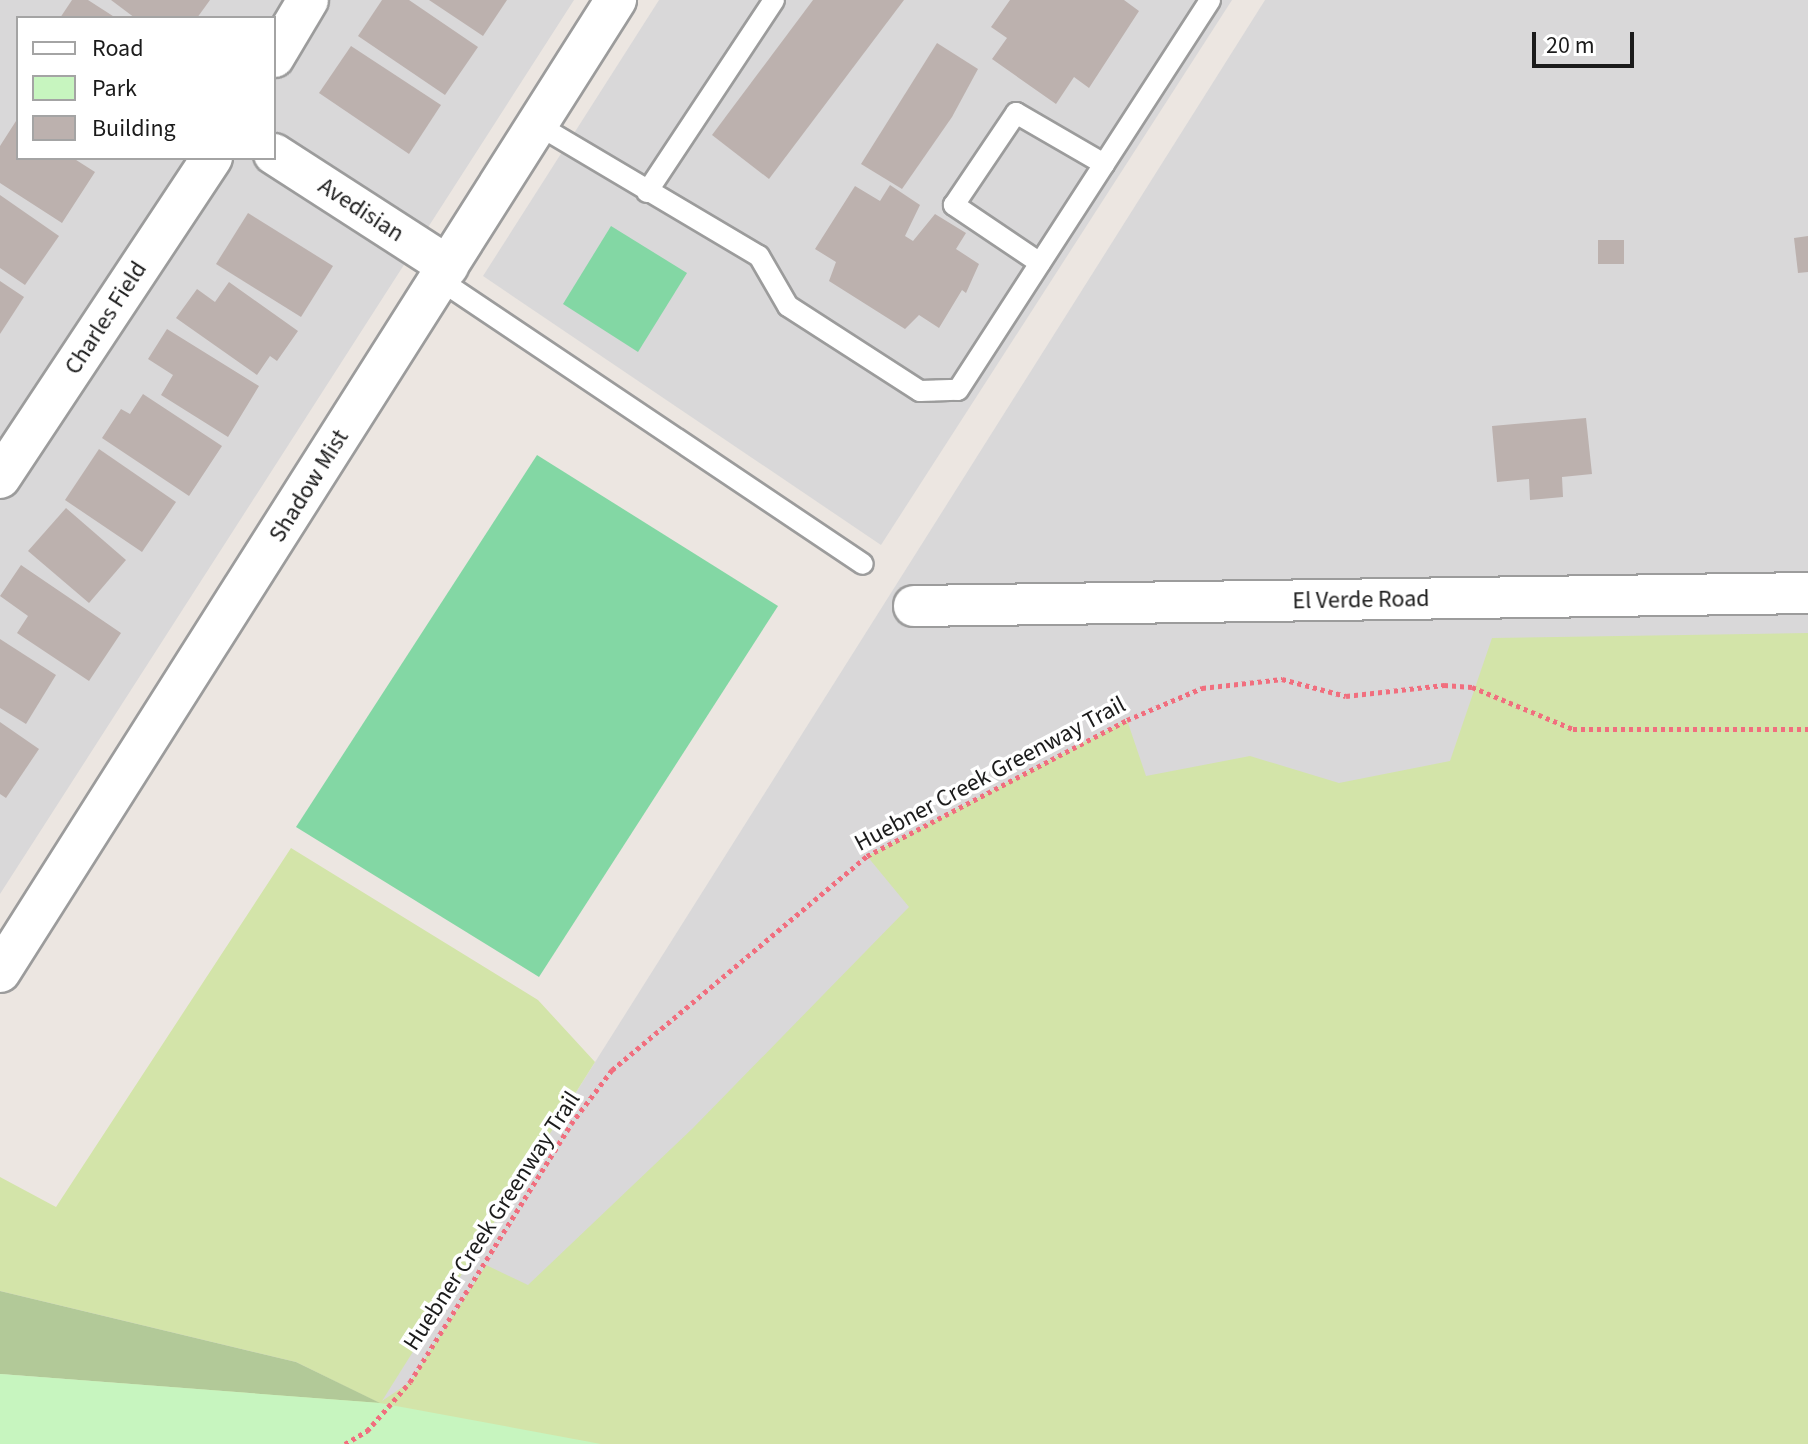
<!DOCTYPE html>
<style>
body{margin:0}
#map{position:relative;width:1808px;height:1444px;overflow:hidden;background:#ece6e1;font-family:"Source Sans 3",sans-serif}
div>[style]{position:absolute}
.residential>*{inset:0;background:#d9d8d9}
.grass>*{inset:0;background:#d3e4a9}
.forest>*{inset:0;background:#b2c998}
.park>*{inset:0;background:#c7f5bf}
.pitch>*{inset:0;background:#83d7a4}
.building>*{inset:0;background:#bcb1ae}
.path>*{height:5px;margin-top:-2.5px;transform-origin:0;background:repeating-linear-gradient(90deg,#f16e7e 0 4px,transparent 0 8px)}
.roads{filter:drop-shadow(2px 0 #9c9c9c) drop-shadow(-2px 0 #9c9c9c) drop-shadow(0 2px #9c9c9c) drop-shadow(0 -2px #9c9c9c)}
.service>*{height:20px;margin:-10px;padding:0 10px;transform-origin:10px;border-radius:10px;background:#fff}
.minor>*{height:40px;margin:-20px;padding:0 20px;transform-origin:20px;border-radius:20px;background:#fff}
span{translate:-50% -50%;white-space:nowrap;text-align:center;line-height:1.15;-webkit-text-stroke:7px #fff;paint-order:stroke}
.street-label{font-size:24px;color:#1b1b1b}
.legend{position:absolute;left:16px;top:16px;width:260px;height:144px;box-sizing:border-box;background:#fff;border:2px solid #a4a4a4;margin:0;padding:10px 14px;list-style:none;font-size:24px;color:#1b1b1b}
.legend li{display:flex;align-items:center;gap:16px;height:40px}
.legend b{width:40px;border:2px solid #a4a4a4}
.scale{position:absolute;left:1532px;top:32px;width:102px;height:36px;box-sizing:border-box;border:4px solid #1b1b1b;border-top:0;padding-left:10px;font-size:24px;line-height:28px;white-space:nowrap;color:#1b1b1b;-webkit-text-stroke:6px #fff;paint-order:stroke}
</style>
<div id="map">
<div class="residential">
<i style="clip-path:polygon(evenodd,0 0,574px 0,0 894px,0 0,18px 18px,274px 18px,274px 158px,18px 158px,18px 18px)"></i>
<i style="clip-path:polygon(659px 0,1232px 0,881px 545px,483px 276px)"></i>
<i style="clip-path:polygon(1265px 0,1808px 0,1808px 1360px,1596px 1444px,601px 1444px,380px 1403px)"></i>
</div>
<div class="grass">
<i style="clip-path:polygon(1808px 633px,1808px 1444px,0 1444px,0 1374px,377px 1402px,296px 1362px,0 1291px,0 1177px,56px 1207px,291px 848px,538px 1000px,595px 1062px,382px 1401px,410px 1382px,486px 1265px,528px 1285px,693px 1128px,909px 907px,867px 856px,1127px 720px,1146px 776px,1250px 756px,1339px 783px,1450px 761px,1492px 638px)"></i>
</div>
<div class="forest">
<i style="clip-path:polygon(0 1291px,296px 1362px,380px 1403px,0 1374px)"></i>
</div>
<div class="park">
<i style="clip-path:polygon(0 1374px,380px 1403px,601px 1444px,0 1444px)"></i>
</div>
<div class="pitch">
<i style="clip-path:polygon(611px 226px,687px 273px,638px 352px,563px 304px)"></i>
<i style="clip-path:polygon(537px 455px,778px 606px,539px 977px,296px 827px)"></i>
</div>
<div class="building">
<i style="clip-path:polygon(72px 0,88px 0,116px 18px,60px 18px)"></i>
<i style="clip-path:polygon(111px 0,210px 0,197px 18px,135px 18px)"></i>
<i style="clip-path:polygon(382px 0,409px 0,478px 47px,445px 95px,358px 36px)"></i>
<i style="clip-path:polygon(429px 0,507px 0,483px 36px)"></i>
<i style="clip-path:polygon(813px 0,904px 0,769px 179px,712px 135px)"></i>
<i style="clip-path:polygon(1010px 0,1124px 0,1139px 11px,1089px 88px,1074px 77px,1056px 104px,992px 59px,1007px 38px,991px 27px)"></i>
<i style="clip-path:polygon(937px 43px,978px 69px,952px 117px,902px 189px,861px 164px)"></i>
<i style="clip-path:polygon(351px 46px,441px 105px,409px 154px,319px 93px)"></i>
<i style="clip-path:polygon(16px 121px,18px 158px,73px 158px,95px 172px,62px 223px,0 183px,0 146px)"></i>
<i style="clip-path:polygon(890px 185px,920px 205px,905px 236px,913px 241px,935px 214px,966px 233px,956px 249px,979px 264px,966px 293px,962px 290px,939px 328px,919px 315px,905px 329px,829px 281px,836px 262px,815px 249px,855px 186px,880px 201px)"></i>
<i style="clip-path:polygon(0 195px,59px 236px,25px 285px,0 268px)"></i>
<i style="clip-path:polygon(248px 213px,333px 266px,301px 317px,216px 264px)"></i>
<i style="clip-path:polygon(1808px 236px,1808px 272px,1798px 273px,1794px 238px)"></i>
<i style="clip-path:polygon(1598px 240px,1624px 240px,1624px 264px,1598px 264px)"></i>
<i style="clip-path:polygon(0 281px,24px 297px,0 334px)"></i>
<i style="clip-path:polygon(229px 282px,298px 331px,277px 361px,270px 356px,257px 375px,176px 318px,197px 289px,215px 302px)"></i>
<i style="clip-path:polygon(167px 329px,259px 386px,228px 437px,161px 395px,173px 375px,148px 359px)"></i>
<i style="clip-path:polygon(143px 394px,222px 446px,189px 496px,102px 438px,121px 409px,130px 414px)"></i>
<i style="clip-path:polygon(1586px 418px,1592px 474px,1562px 477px,1563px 497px,1530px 500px,1529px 479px,1497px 482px,1492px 426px)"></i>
<i style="clip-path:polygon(99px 449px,176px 502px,142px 552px,65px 500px)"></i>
<i style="clip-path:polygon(66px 508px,126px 560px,89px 603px,28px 551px)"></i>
<i style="clip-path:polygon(21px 565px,121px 633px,89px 681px,17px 633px,28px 616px,0 596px)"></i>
<i style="clip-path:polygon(0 639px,56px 675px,26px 724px,0 708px)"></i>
<i style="clip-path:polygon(0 722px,39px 749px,6px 798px,0 794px)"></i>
</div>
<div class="path">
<i style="left:345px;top:1444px;width:26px;rotate:-31deg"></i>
<i style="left:367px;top:1431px;width:65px;rotate:-48.7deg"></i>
<i style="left:410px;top:1382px;width:304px;rotate:-58deg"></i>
<i style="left:571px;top:1124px;width:68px;rotate:-52.8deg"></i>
<i style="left:612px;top:1070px;width:333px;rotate:-40deg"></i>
<i style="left:867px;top:856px;width:293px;rotate:-27.6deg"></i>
<i style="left:1127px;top:720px;width:82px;rotate:-23.1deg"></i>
<i style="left:1202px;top:688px;width:81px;rotate:-6.4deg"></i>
<i style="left:1282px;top:679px;width:66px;rotate:14.9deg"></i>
<i style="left:1346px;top:696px;width:99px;rotate:-6.4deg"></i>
<i style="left:1444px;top:685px;width:28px;rotate:4deg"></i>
<i style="left:1472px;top:687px;width:109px;rotate:22.6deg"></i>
<i style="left:1573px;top:729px;width:235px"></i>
</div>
<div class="roads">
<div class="service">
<i style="left:538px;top:125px;width:257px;rotate:30.7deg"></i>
<i style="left:759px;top:256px;width:58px;rotate:59.9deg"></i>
<i style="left:788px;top:306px;width:157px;rotate:32.8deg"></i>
<i style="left:920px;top:391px;width:38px;rotate:-2deg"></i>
<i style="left:958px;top:390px;width:464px;rotate:-57.1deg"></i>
<i style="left:647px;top:192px;width:230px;rotate:-56.5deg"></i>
<i style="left:1040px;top:263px;width:104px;rotate:-146deg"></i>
<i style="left:954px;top:205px;width:111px;rotate:-56deg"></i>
<i style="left:1016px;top:113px;width:102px;rotate:30.1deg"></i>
<i style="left:440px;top:280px;width:509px;rotate:33.88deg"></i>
</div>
<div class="minor">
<i style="left:274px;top:57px;width:66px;rotate:-59.2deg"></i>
<i style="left:274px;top:154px;width:207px;rotate:32.8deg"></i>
<i style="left:0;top:478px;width:384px;rotate:-56.5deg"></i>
<i style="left:914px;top:606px;width:894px;rotate:-0.83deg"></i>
<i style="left:0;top:972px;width:1151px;rotate:-57.64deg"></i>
</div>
</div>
<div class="street-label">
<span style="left:361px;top:210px;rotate:33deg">Avedisian</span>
<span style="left:106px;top:318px;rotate:-57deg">Charles Field</span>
<span style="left:309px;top:486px;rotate:-58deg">Shadow Mist</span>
<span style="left:1361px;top:600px;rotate:-1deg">El Verde Road</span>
<span style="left:990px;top:774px;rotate:-28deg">Huebner Creek Greenway Trail</span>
<span style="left:492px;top:1221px;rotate:-57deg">Huebner Creek Greenway Trail</span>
</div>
<ul class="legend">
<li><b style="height:10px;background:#fff"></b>Road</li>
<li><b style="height:22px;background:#c7f5bf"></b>Park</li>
<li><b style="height:22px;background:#bcb1ae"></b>Building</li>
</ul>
<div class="scale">20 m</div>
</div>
